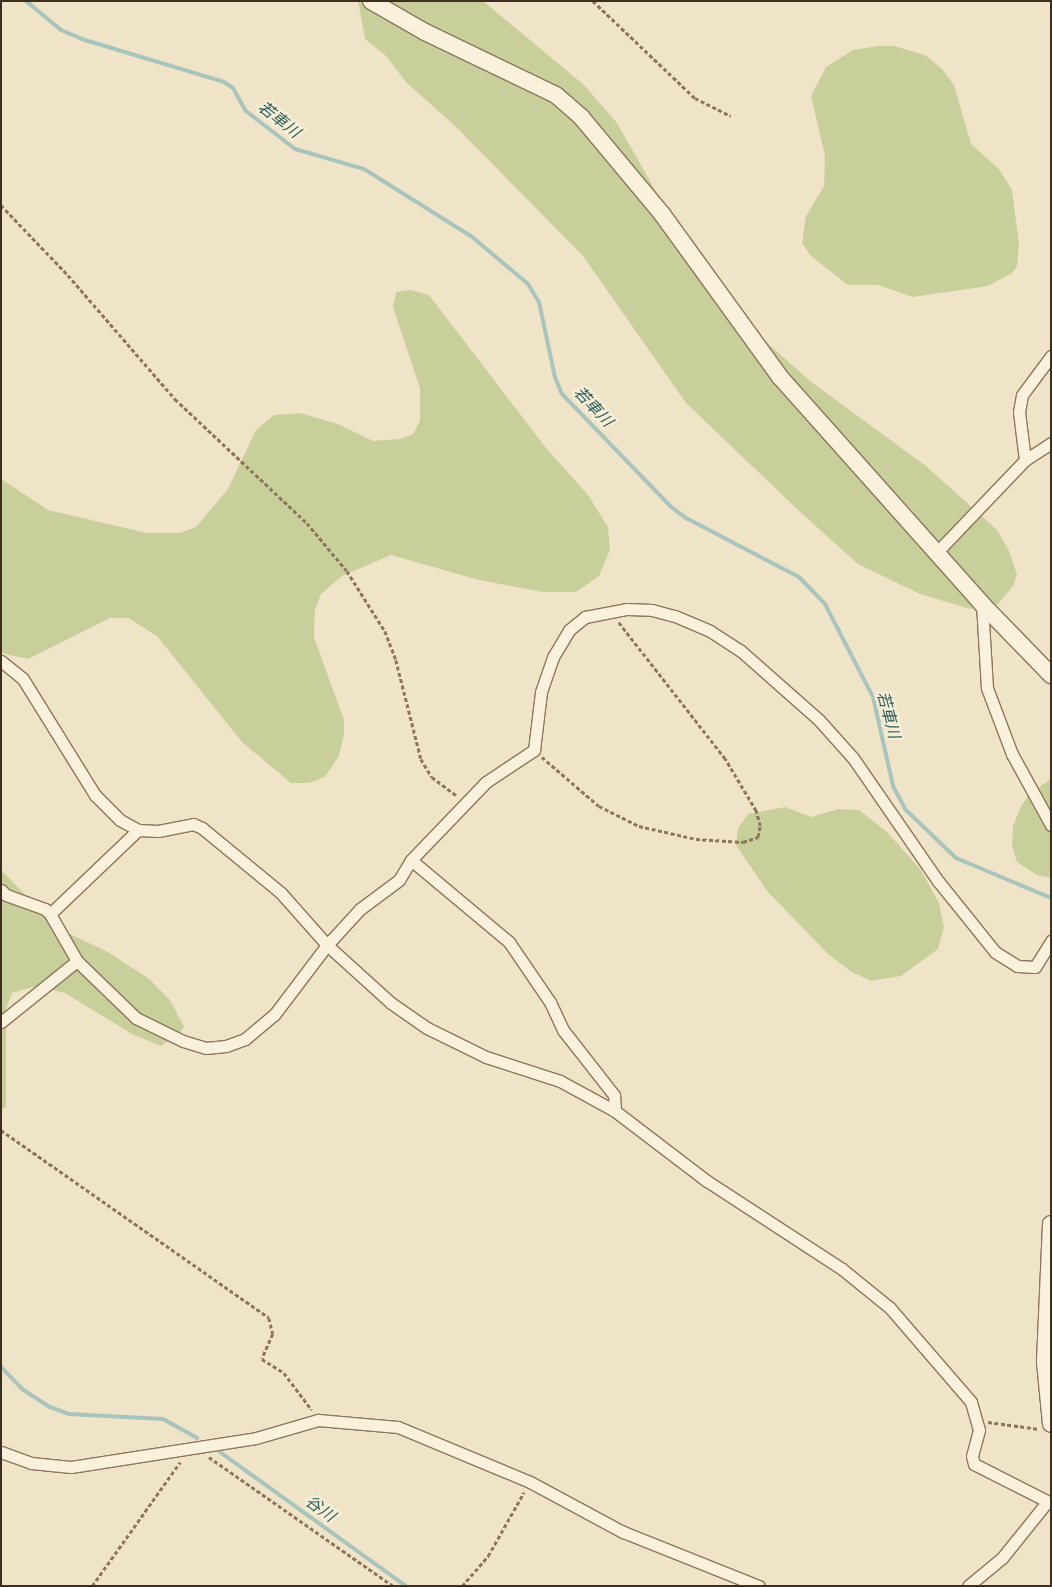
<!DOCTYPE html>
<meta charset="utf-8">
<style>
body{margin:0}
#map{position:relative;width:1052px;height:1587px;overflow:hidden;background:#f0e4c8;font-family:Bitter,"Noto Sans JP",serif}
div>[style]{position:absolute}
.green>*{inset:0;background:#c9cf9b}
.stream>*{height:4px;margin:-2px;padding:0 2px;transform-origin:2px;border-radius:2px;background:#a9c4bc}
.path>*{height:2.5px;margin-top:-1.25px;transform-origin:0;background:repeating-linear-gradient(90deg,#8d765c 0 4px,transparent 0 6.5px)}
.roads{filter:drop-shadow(1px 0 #8d765c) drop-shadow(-1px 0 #8d765c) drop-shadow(0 1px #8d765c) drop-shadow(0 -1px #8d765c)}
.street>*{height:11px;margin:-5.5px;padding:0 5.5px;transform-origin:5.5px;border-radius:5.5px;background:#faf1dc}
.secondary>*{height:16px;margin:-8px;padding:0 8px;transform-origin:8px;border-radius:8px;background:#faf1dc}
span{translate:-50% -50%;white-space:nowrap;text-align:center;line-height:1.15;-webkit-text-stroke:4.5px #f7eed8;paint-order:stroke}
.water-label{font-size:16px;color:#2f5d5a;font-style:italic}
.frame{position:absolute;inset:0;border:2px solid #3d2e20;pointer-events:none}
</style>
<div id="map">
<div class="green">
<i style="clip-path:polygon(358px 1px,483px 1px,584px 85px,617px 123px,675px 225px,746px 324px,810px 381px,926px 466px,997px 530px,1009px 551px,1017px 574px,1013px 586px,998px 604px,970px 609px,920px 594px,858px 564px,798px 510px,686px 403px,583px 256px,455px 126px,406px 82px,386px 56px,365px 39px)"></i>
<i style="clip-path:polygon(879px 46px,894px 46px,925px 55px,942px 69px,954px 85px,971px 144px,999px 169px,1012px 190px,1019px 245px,1017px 266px,1012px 273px,988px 286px,913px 297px,878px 285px,848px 285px,811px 256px,802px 243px,806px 216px,824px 186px,825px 156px,811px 96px,826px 67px,853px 50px)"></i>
<i style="clip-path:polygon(411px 290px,429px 295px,546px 448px,588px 495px,608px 527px,610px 550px,599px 576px,576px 592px,543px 592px,479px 580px,391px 555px,342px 576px,321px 594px,315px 610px,314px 637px,344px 720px,344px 735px,339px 756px,325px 777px,309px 783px,291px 783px,242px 742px,157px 636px,128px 618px,110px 618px,28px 659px,1px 653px,1px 479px,48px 510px,147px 533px,180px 533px,196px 527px,228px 489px,256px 430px,274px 415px,300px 413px,338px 424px,373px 441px,400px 439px,413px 434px,420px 421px,420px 388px,393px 307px,396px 292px)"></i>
<i style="clip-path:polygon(1051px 779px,1051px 878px,1037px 875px,1017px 862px,1012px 846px,1013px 826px,1020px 808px,1029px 794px)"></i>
<i style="clip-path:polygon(785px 807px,811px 817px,839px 809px,859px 810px,887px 832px,921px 870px,939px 903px,944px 927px,938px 949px,901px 976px,871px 981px,852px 972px,829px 955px,767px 891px,736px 845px,738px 828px,748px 814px)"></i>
<i style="clip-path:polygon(1px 870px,59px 929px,108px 952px,148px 978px,170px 1000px,184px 1027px,179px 1034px,161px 1046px,132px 1034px,65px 993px,37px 986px,12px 993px,6px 1009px,6px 1107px,1px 1109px)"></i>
</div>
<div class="stream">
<i style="left:26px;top:1px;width:45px;rotate:39.6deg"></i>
<i style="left:61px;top:30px;width:26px;rotate:23deg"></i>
<i style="left:85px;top:40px;width:145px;rotate:16.8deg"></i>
<i style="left:224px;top:82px;width:11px;rotate:34deg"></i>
<i style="left:233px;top:88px;width:26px;rotate:61deg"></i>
<i style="left:246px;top:111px;width:62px;rotate:37.8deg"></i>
<i style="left:295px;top:149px;width:72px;rotate:16.2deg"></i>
<i style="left:364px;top:169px;width:126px;rotate:32.1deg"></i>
<i style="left:471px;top:236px;width:75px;rotate:40.1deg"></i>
<i style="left:528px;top:284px;width:21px;rotate:59deg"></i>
<i style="left:539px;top:302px;width:77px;rotate:78deg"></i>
<i style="left:555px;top:377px;width:18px;rotate:68deg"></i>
<i style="left:562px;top:394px;width:156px;rotate:46deg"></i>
<i style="left:670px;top:506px;width:20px;rotate:37deg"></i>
<i style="left:686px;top:518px;width:127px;rotate:27.6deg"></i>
<i style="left:799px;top:577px;width:37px;rotate:46deg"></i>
<i style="left:825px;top:604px;width:105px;rotate:62.7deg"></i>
<i style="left:873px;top:697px;width:91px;rotate:77.3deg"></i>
<i style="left:893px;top:786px;width:26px;rotate:62deg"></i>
<i style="left:905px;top:809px;width:71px;rotate:43.9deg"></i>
<i style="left:956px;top:858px;width:103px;rotate:22.8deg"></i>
<i style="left:1px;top:1367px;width:30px;rotate:46deg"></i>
<i style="left:22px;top:1389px;width:33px;rotate:33deg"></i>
<i style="left:50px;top:1407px;width:20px;rotate:20deg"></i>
<i style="left:69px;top:1414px;width:94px;rotate:3deg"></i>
<i style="left:163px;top:1419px;width:39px;rotate:29deg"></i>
<i style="left:220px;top:1452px;width:229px;rotate:35.8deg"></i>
</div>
<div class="path">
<i style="left:593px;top:1px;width:141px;rotate:43.6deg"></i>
<i style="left:695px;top:98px;width:40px;rotate:26.6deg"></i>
<i style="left:1px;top:205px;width:97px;rotate:46.3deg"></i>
<i style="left:68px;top:275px;width:164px;rotate:49.2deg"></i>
<i style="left:175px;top:399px;width:181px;rotate:43.2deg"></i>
<i style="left:307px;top:523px;width:62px;rotate:50.2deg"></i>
<i style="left:347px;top:571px;width:71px;rotate:57.7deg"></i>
<i style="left:385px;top:631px;width:31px;rotate:69deg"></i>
<i style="left:396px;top:660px;width:102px;rotate:75.8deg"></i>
<i style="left:421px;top:759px;width:21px;rotate:59deg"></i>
<i style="left:432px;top:777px;width:31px;rotate:37deg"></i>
<i style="left:542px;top:757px;width:75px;rotate:40.7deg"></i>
<i style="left:599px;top:806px;width:45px;rotate:26.6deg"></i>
<i style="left:639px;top:826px;width:58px;rotate:12.8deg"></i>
<i style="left:696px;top:839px;width:47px;rotate:3.7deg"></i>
<i style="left:743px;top:842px;width:16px;rotate:-18deg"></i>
<i style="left:758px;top:837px;width:11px;rotate:-80deg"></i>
<i style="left:760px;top:826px;width:16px;rotate:-105deg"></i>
<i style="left:756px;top:811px;width:61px;rotate:-120.8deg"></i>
<i style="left:725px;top:759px;width:175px;rotate:-128deg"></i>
<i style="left:1px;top:1130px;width:327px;rotate:35deg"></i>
<i style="left:269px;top:1318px;width:16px;rotate:76deg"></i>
<i style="left:273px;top:1334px;width:27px;rotate:114deg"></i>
<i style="left:262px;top:1359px;width:26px;rotate:32deg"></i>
<i style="left:284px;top:1373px;width:46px;rotate:52.9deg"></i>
<i style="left:988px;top:1422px;width:51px;rotate:7.8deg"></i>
<i style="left:209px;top:1457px;width:225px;rotate:35deg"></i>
<i style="left:92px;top:1586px;width:152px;rotate:-54.6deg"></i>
<i style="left:462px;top:1586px;width:40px;rotate:-49deg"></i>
<i style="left:488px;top:1556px;width:73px;rotate:-60.6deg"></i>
</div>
<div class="roads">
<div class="street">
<i style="left:1025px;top:460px;width:48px;rotate:-97.1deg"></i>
<i style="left:1019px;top:412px;width:17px;rotate:-80deg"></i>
<i style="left:1022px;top:395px;width:49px;rotate:-53.4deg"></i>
<i style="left:937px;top:552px;width:127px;rotate:-46.3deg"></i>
<i style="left:1025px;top:460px;width:31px;rotate:-33deg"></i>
<i style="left:982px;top:604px;width:84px;rotate:86.6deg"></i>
<i style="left:987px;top:688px;width:71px;rotate:69.3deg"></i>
<i style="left:1012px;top:754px;width:81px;rotate:61.2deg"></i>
<i style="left:1px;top:661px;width:28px;rotate:39deg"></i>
<i style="left:23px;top:679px;width:137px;rotate:58.2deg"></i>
<i style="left:95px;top:795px;width:35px;rotate:45deg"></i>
<i style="left:120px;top:820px;width:21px;rotate:29deg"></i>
<i style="left:138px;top:830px;width:20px;rotate:3deg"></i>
<i style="left:158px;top:831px;width:36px;rotate:-11deg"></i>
<i style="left:193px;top:824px;width:10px;rotate:24deg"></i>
<i style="left:202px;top:828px;width:102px;rotate:39.4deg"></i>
<i style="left:281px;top:893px;width:69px;rotate:48.5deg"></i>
<i style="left:327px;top:945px;width:86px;rotate:42.2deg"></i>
<i style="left:391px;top:1003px;width:44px;rotate:34.8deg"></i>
<i style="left:427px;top:1028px;width:66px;rotate:26.2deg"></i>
<i style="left:486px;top:1057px;width:78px;rotate:18deg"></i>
<i style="left:560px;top:1081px;width:63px;rotate:28.6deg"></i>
<i style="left:615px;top:1111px;width:116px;rotate:37.3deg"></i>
<i style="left:707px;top:1181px;width:161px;rotate:33.1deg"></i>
<i style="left:842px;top:1269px;width:62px;rotate:39.1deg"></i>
<i style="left:890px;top:1308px;width:124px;rotate:49.2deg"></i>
<i style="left:971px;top:1402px;width:29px;rotate:74deg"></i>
<i style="left:979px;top:1430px;width:27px;rotate:105deg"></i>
<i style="left:972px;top:1456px;width:8px;rotate:76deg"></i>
<i style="left:974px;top:1464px;width:86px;rotate:26.9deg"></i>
<i style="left:411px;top:860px;width:128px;rotate:39.9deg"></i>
<i style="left:509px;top:942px;width:73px;rotate:55.7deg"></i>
<i style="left:550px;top:1002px;width:31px;rotate:65deg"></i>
<i style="left:563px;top:1030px;width:83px;rotate:51.9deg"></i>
<i style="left:614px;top:1095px;width:16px;rotate:86deg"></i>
<i style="left:1px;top:890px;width:7px;rotate:45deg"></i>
<i style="left:6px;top:895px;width:41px;rotate:19.7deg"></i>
<i style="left:45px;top:909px;width:7px;rotate:45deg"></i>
<i style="left:50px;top:914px;width:54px;rotate:60.1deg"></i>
<i style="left:77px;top:961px;width:82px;rotate:44deg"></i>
<i style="left:136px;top:1018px;width:52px;rotate:26.1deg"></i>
<i style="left:183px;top:1041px;width:24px;rotate:17deg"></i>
<i style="left:206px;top:1048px;width:20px;rotate:-6deg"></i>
<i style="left:226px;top:1046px;width:20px;rotate:-20deg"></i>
<i style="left:245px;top:1039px;width:38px;rotate:-40deg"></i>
<i style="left:274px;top:1015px;width:88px;rotate:-52.9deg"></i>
<i style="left:327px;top:945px;width:49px;rotate:-47.5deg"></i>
<i style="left:360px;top:909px;width:49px;rotate:-36.6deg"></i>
<i style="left:399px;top:880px;width:23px;rotate:-59deg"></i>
<i style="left:411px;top:860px;width:108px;rotate:-46.1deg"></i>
<i style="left:486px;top:782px;width:58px;rotate:-33.7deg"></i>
<i style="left:534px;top:750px;width:58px;rotate:-83.1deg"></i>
<i style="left:541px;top:692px;width:37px;rotate:-71deg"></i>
<i style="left:553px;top:657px;width:31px;rotate:-59deg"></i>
<i style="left:569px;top:630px;width:21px;rotate:-39deg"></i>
<i style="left:585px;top:617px;width:43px;rotate:-10.8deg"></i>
<i style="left:627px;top:609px;width:25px;rotate:2deg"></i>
<i style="left:652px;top:610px;width:24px;rotate:15deg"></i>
<i style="left:675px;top:616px;width:38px;rotate:23deg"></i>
<i style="left:710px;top:631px;width:37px;rotate:33deg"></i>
<i style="left:741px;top:651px;width:104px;rotate:41.5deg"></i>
<i style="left:819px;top:720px;width:51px;rotate:48.2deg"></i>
<i style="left:853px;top:758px;width:150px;rotate:55.4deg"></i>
<i style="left:938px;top:881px;width:91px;rotate:51.2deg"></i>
<i style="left:995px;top:952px;width:26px;rotate:32deg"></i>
<i style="left:1017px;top:966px;width:18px;rotate:3deg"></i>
<i style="left:1035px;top:967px;width:31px;rotate:-58deg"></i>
<i style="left:50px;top:914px;width:122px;rotate:-43.7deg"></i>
<i style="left:1px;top:1022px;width:97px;rotate:-38.8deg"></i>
<i style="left:1px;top:1452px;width:32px;rotate:20deg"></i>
<i style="left:31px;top:1463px;width:40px;rotate:5.7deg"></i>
<i style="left:71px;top:1467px;width:187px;rotate:-8.9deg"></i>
<i style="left:256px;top:1438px;width:65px;rotate:-16.2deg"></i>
<i style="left:318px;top:1420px;width:80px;rotate:5deg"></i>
<i style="left:398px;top:1427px;width:143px;rotate:22.6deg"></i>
<i style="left:530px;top:1482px;width:106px;rotate:28.3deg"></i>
<i style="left:623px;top:1532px;width:146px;rotate:21.7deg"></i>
<i style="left:968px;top:1586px;width:44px;rotate:-39.5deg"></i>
<i style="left:1002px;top:1558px;width:72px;rotate:-51.2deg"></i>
</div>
<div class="secondary">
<i style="left:371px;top:1px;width:62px;rotate:29.9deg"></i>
<i style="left:425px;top:32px;width:145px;rotate:25.7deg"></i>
<i style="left:556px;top:95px;width:35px;rotate:41deg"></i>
<i style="left:582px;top:118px;width:125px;rotate:50.2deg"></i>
<i style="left:662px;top:214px;width:201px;rotate:54.1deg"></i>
<i style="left:780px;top:377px;width:304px;rotate:48.3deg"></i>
<i style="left:982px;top:604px;width:99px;rotate:45.8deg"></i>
<i style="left:1051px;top:1224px;width:138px;rotate:92.5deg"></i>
<i style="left:1045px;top:1362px;width:62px;rotate:84.5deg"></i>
</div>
</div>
<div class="water-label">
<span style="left:279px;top:120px;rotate:38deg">若車川</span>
<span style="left:593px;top:407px;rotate:47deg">若車川</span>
<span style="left:888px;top:715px;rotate:75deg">若車川</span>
<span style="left:320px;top:1509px;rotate:36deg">谷川</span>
</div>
<div class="frame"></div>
</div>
